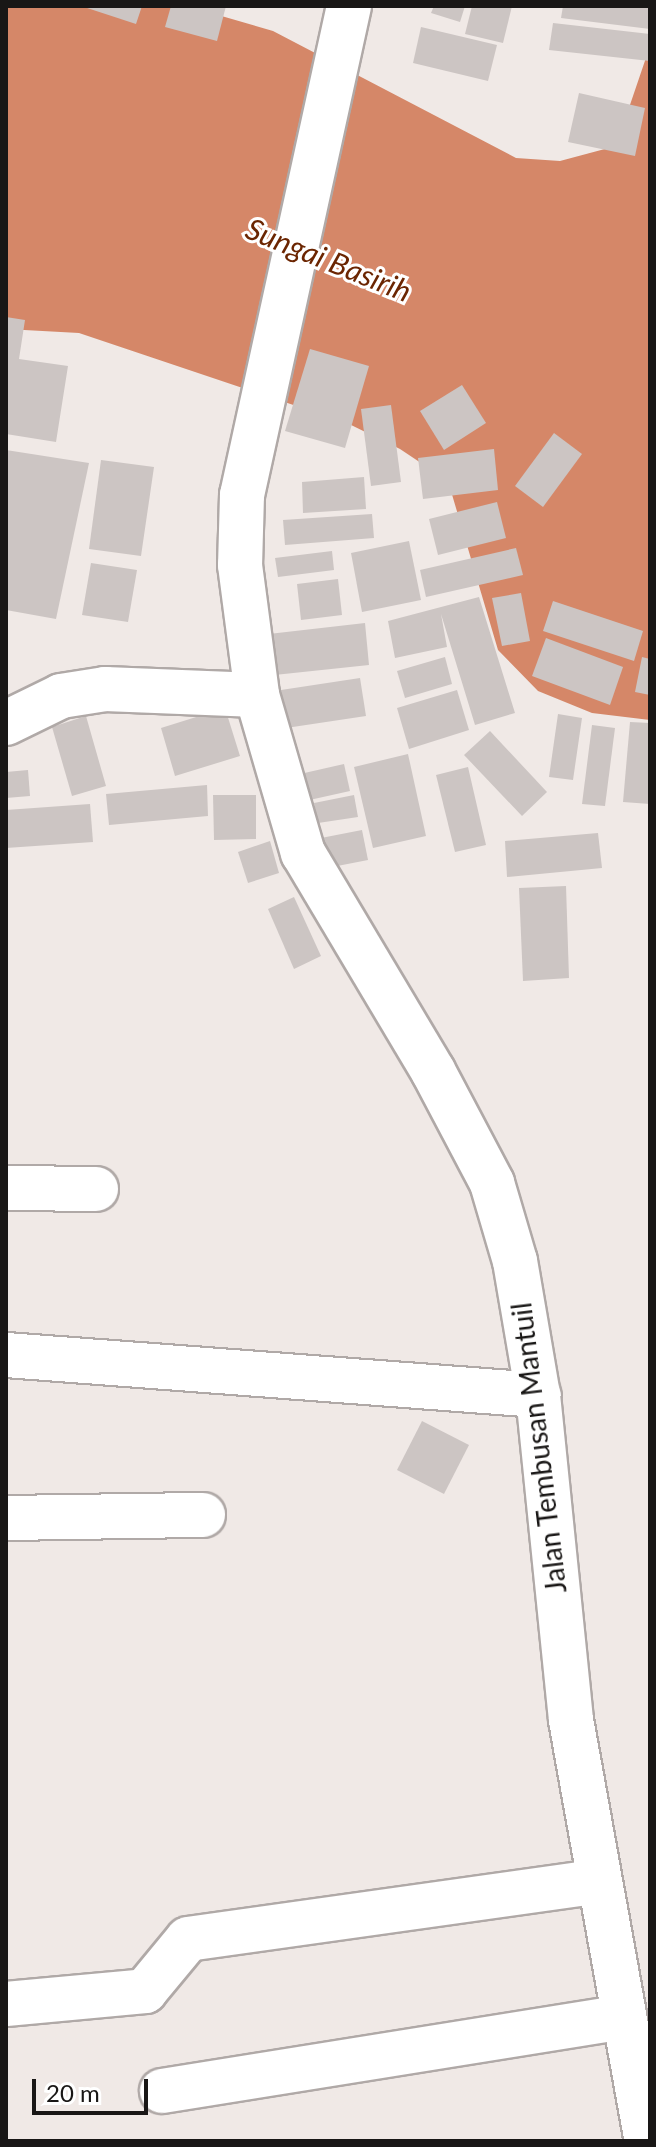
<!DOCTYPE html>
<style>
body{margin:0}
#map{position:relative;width:656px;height:2147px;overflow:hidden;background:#f0e9e6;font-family:Lato,sans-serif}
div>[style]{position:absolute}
.water>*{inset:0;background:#d58768}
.building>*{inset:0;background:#ccc5c3}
.roads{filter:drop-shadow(2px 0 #b0a9a7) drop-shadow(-2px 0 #b0a9a7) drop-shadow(0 2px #b0a9a7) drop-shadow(0 -2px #b0a9a7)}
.minor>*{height:44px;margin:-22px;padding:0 22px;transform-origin:22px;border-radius:22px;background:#fff}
span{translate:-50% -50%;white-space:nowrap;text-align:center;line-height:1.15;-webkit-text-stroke:6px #fff;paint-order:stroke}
.street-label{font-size:28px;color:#191716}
.water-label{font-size:30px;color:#6b2501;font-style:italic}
.frame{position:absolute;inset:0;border:8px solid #191716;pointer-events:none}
.scale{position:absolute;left:32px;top:2079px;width:116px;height:36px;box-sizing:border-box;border:4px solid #191716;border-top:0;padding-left:10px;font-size:24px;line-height:28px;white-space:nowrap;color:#191716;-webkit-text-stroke:6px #fff;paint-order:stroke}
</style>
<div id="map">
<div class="water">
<i style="clip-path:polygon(6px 6px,187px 6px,273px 31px,516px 158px,560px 161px,616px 146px,650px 46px,650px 720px,592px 713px,538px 691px,498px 650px,448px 481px,400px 449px,347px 423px,79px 333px,6px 329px)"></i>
</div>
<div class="building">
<i style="clip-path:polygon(81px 6px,142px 6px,136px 24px)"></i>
<i style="clip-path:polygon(171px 6px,226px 6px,217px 41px,165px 27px)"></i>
<i style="clip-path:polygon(434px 6px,465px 6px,460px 22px,431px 13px)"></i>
<i style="clip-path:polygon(472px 6px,512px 6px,503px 43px,465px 34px)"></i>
<i style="clip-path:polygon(563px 6px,650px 6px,650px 29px,561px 18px)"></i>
<i style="clip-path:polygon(553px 23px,650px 34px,650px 61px,549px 50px)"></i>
<i style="clip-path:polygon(421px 27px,497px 45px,488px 81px,413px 63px)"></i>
<i style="clip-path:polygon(579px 93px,645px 108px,635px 156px,568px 142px)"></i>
<i style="clip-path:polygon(6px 317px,25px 320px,19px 359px,68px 366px,56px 442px,6px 434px)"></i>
<i style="clip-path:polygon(310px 349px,369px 366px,345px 448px,285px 431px)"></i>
<i style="clip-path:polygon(462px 385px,486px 423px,444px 450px,420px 411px)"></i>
<i style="clip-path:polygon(391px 405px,401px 482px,371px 486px,361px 409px)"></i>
<i style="clip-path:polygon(554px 433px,582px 454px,543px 507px,515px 486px)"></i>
<i style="clip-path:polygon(494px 449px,498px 490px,423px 499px,418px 458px)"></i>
<i style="clip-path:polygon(6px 450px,89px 463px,56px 619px,6px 610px)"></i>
<i style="clip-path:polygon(101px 460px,154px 467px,141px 556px,89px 549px)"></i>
<i style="clip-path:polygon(364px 477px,366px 509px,303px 513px,302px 482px)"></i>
<i style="clip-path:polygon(497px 502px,506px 538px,438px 555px,429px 519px)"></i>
<i style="clip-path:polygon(372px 514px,374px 538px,285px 545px,283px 520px)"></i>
<i style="clip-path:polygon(409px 541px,421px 600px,362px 612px,351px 553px)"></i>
<i style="clip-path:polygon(516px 548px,523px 575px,426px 597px,420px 570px)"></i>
<i style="clip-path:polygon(332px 551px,334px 570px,278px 577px,275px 558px)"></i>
<i style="clip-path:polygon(91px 563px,137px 570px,128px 622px,82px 615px)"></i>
<i style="clip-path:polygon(338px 579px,342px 615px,301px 620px,297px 584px)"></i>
<i style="clip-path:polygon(521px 593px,530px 641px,502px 646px,492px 598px)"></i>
<i style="clip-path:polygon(479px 597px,515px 713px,475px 725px,441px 614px,447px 647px,395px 658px,388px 621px)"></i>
<i style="clip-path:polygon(553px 601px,643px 631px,634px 661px,543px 631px)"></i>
<i style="clip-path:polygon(365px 623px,369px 665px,265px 676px,260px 635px)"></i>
<i style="clip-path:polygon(546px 638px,623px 667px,610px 705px,532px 676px)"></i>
<i style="clip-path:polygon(445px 657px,452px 684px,405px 698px,397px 671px)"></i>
<i style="clip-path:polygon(642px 657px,650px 659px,650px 695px,635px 692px)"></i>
<i style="clip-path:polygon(360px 678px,366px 716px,286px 728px,281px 690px)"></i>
<i style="clip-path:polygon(457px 690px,469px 730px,409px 749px,397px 708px)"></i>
<i style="clip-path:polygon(225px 708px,240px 756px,175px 776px,161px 728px)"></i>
<i style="clip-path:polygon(558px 714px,582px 718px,573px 780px,549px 777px)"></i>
<i style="clip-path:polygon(86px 716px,106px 786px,72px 796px,52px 727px)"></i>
<i style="clip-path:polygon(630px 722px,650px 723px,650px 804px,623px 802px)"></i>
<i style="clip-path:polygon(592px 725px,615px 728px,605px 806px,582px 804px)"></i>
<i style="clip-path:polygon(490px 731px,547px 792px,522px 816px,464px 755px)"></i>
<i style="clip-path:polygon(408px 754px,426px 836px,373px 848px,354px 767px)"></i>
<i style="clip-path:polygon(344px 764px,350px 791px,305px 801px,300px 774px)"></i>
<i style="clip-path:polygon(468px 767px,486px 845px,455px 852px,436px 775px)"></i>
<i style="clip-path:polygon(28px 770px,30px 796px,6px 798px,6px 772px)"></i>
<i style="clip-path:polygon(207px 785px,208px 816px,109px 825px,106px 794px)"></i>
<i style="clip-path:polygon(213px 795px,256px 795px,256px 839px,214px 840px)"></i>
<i style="clip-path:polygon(354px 795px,358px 817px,318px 823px,314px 803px)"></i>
<i style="clip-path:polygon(90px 804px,93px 842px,6px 848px,6px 810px)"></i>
<i style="clip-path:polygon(362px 830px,368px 860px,327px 868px,321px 838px)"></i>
<i style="clip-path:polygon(598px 833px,602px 868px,507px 877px,505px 841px)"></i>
<i style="clip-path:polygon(270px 841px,279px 873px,248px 883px,238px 852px)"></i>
<i style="clip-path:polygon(566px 886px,569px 978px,523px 981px,519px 888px)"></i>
<i style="clip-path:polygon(294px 897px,321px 956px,294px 969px,268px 909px)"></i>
<i style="clip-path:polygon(422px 1421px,469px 1445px,444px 1494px,397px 1470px)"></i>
</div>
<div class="roads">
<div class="minor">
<i style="left:349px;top:6px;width:501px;rotate:102.34deg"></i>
<i style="left:242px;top:495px;width:70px;rotate:91.6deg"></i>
<i style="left:240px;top:565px;width:131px;rotate:82.5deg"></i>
<i style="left:257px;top:695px;width:165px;rotate:73.8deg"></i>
<i style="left:303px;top:853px;width:254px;rotate:59.2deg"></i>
<i style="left:433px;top:1071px;width:127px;rotate:62.2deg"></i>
<i style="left:492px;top:1183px;width:81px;rotate:73.6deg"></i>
<i style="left:515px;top:1261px;width:136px;rotate:80.3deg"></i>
<i style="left:538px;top:1395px;width:327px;rotate:84.2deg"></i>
<i style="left:571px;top:1720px;width:428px;rotate:79.8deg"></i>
<i style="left:6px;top:723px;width:61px;rotate:-26.1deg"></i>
<i style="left:61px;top:696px;width:45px;rotate:-9deg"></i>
<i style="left:105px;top:689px;width:152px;rotate:2.3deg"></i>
<i style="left:6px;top:1188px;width:90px;rotate:0.6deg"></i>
<i style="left:6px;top:1355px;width:534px;rotate:4.3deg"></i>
<i style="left:6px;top:1518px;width:197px;rotate:-0.9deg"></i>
<i style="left:6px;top:2004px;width:140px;rotate:-5.3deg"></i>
<i style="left:145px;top:1991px;width:67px;rotate:-50.4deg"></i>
<i style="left:188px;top:1939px;width:415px;rotate:-8deg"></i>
<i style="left:162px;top:2091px;width:468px;rotate:-9.1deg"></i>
</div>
</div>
<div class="street-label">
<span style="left:538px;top:1448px;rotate:-97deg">Jalan Tembusan Mantuil</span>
</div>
<div class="water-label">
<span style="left:329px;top:259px;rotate:22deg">Sungai Basirih</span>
</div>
<div class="frame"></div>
<div class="scale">20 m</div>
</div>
